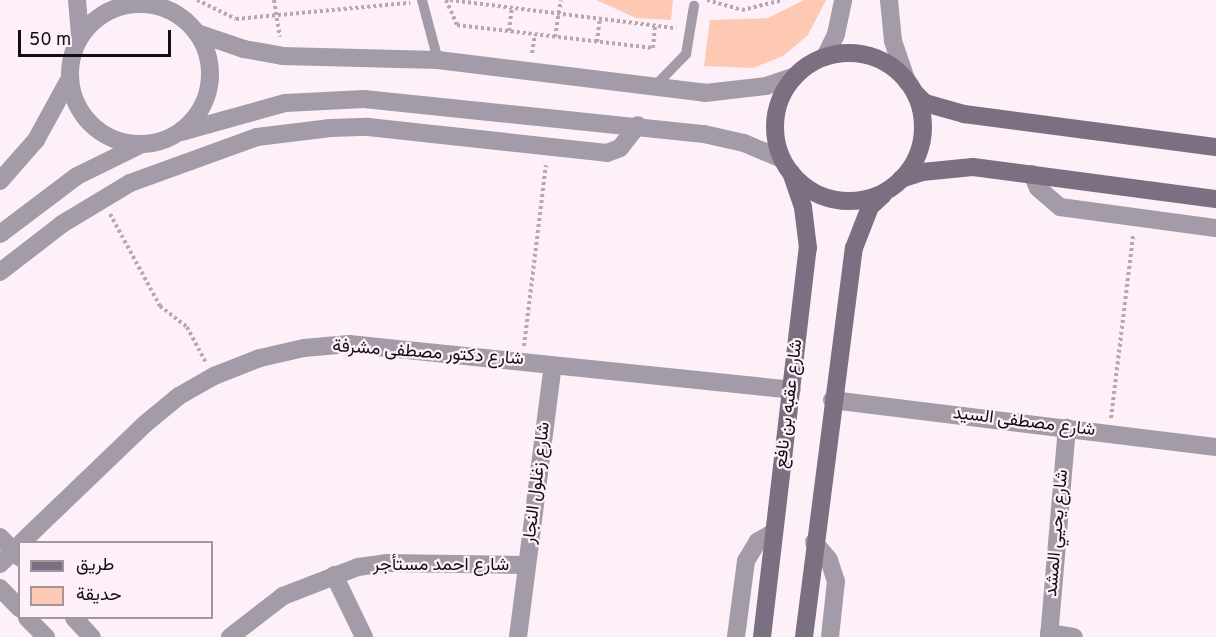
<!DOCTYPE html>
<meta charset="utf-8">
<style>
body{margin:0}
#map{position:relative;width:1216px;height:637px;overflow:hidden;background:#fef0f8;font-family:Overpass,Vazirmatn,sans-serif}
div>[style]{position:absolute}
.green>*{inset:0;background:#fec9b3}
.path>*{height:4px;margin-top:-2px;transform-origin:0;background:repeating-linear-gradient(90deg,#b5a8b0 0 3px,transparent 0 6px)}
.lane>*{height:10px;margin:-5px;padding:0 5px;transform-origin:5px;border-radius:5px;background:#a39ba7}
.street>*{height:18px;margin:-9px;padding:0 9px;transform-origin:9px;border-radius:9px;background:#a39ba7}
.street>.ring{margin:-9px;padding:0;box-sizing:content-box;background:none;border:18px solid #a39ba7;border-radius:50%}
.secondary>*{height:18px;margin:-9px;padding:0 9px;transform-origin:9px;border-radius:9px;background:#7b7082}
.secondary>.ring{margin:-9px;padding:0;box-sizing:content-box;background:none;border:18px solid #7b7082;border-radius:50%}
span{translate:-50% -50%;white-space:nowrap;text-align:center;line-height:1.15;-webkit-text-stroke:4.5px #fef0f8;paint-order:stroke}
.street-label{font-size:18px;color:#170c13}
.legend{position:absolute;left:18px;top:541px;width:195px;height:78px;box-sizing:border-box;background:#fef0f8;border:2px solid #a2959c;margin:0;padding:8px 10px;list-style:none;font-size:18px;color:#170c13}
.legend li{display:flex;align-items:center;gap:12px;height:30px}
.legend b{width:30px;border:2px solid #a2959c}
.scale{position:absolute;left:18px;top:30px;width:153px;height:27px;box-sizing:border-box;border:3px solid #170c13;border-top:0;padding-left:8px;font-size:18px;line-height:21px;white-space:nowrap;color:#170c13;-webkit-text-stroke:4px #fef0f8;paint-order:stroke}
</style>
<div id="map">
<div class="green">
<i style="clip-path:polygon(596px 0,673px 0,671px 20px,636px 18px)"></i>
<i style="clip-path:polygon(804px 0,826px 0,808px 35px,783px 56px,753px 68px,704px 66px,710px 20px,768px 18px)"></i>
</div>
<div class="path">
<i style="left:197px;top:0;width:43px;rotate:26deg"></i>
<i style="left:236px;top:19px;width:175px;rotate:-5.3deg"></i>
<i style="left:274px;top:0;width:37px;rotate:81deg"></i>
<i style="left:446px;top:0;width:27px;rotate:66deg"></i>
<i style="left:457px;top:25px;width:197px;rotate:6.7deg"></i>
<i style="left:653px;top:48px;width:23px;rotate:-85deg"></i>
<i style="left:450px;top:0;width:228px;rotate:7.1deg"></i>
<i style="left:707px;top:0;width:36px;rotate:16deg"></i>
<i style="left:742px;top:10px;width:42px;rotate:-13.7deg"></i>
<i style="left:509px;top:31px;width:24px;rotate:-83deg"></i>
<i style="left:555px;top:37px;width:37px;rotate:-81deg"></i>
<i style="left:597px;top:42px;width:24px;rotate:-83deg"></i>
<i style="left:532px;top:53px;width:19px;rotate:-81deg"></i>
<i style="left:110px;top:214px;width:105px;rotate:61.5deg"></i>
<i style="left:160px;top:306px;width:34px;rotate:38deg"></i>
<i style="left:187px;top:327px;width:40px;rotate:62deg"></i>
<i style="left:524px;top:346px;width:182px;rotate:-83.1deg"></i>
<i style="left:1111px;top:418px;width:184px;rotate:-83.1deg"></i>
</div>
<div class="lane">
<i style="left:422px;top:0;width:62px;rotate:75.1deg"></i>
<i style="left:655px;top:86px;width:45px;rotate:-45.9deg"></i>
<i style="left:686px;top:54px;width:49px;rotate:-80.5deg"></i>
</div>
<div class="street">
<i style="left:77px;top:0;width:37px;rotate:85deg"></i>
<i style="left:889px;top:0;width:41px;rotate:84.4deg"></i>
<i style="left:893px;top:41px;width:43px;rotate:71.1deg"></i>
<i class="ring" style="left:70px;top:4px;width:122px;height:122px"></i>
<i style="left:197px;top:33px;width:50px;rotate:18.8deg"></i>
<i style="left:244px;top:49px;width:39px;rotate:10deg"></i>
<i style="left:282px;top:56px;width:156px;rotate:1.5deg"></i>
<i style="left:438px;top:60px;width:269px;rotate:7deg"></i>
<i style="left:705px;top:93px;width:61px;rotate:-6.5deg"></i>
<i style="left:766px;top:86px;width:31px;rotate:-19deg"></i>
<i style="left:825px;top:57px;width:25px;rotate:-64deg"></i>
<i style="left:836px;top:34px;width:35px;rotate:-78deg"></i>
<i style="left:181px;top:132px;width:108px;rotate:-15.6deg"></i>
<i style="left:285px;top:103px;width:79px;rotate:-2.9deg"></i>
<i style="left:364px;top:99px;width:342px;rotate:5.9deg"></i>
<i style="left:704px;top:134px;width:41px;rotate:12.7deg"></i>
<i style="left:744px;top:143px;width:41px;rotate:22.8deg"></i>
<i style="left:1032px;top:174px;width:15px;rotate:67deg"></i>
<i style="left:1038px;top:188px;width:29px;rotate:41deg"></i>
<i style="left:1060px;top:207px;width:157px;rotate:7.7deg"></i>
<i style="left:0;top:181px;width:55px;rotate:-48.7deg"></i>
<i style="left:36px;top:140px;width:71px;rotate:-61.3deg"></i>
<i style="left:0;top:234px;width:96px;rotate:-37deg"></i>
<i style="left:77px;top:176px;width:72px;rotate:-26.2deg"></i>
<i style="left:0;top:272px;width:78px;rotate:-37.7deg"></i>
<i style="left:62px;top:224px;width:79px;rotate:-31.1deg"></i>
<i style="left:130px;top:183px;width:135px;rotate:-19.9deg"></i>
<i style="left:257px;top:137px;width:74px;rotate:-7deg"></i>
<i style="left:330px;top:128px;width:38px;rotate:-2deg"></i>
<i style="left:368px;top:127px;width:240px;rotate:6.2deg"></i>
<i style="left:607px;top:153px;width:14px;rotate:-21deg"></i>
<i style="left:620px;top:148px;width:29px;rotate:-52deg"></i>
<i style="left:832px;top:400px;width:387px;rotate:7deg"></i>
<i style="left:0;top:537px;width:29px;rotate:46deg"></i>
<i style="left:22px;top:542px;width:170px;rotate:-43.8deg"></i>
<i style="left:145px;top:424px;width:44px;rotate:-39.5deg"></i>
<i style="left:179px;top:396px;width:40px;rotate:-29.7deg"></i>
<i style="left:214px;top:376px;width:49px;rotate:-21.4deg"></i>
<i style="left:260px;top:358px;width:45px;rotate:-12.8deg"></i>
<i style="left:304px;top:348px;width:45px;rotate:-5.1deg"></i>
<i style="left:349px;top:344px;width:445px;rotate:5.9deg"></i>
<i style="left:814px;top:542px;width:23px;rotate:50deg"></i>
<i style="left:829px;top:560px;width:22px;rotate:72deg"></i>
<i style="left:836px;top:581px;width:56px;rotate:96.1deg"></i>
<i style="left:0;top:564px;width:28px;rotate:-44deg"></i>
<i style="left:334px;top:575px;width:69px;rotate:64.2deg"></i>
<i style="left:0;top:588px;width:29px;rotate:46deg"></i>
<i style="left:27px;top:618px;width:27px;rotate:45deg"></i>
<i style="left:74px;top:618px;width:26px;rotate:47deg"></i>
<i style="left:1049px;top:633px;width:25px;rotate:9deg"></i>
<i style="left:230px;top:637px;width:67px;rotate:-37.7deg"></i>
<i style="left:283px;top:596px;width:80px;rotate:-21.1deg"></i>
<i style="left:358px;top:567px;width:28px;rotate:-8deg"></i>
<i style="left:386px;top:563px;width:141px;rotate:0.8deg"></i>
<i style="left:518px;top:637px;width:274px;rotate:-82.7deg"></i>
<i style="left:736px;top:637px;width:77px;rotate:-82.5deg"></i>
<i style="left:746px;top:561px;width:23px;rotate:-59deg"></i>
<i style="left:758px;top:541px;width:18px;rotate:-29deg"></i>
<i style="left:1049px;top:637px;width:210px;rotate:-85.1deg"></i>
</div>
<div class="secondary">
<i class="ring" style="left:775px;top:53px;width:130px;height:130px"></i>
<i style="left:915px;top:93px;width:14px;rotate:45deg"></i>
<i style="left:925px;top:103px;width:41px;rotate:15.8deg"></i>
<i style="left:964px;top:114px;width:254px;rotate:7.5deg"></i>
<i style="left:901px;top:179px;width:22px;rotate:-18deg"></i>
<i style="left:922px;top:172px;width:51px;rotate:-5.6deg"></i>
<i style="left:973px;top:167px;width:245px;rotate:7.5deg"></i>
<i style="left:762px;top:637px;width:392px;rotate:-83.3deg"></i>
<i style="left:808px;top:248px;width:41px;rotate:-97deg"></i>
<i style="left:803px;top:207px;width:36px;rotate:-109deg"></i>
<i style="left:804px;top:637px;width:392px;rotate:-82.7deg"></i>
<i style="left:854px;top:248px;width:44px;rotate:-68.7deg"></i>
<i style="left:870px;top:207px;width:18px;rotate:-43deg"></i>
</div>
<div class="street-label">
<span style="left:428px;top:354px;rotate:4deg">شارع دكتور مصطفى مشرفة</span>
<span style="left:790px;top:404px;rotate:-83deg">شارع عقبه بن نافع</span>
<span style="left:1024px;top:423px;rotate:7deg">شارع مصطفى السيد</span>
<span style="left:538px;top:483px;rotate:-83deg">شارع زغلول النجار</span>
<span style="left:1058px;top:533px;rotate:-85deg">شارع يحيي المشد</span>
<span style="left:441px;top:566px">شارع احمد مستأجر</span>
</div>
<ul class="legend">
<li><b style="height:8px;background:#7b7082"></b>طريق</li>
<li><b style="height:16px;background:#fec9b3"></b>حديقة</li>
</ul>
<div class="scale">50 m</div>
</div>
